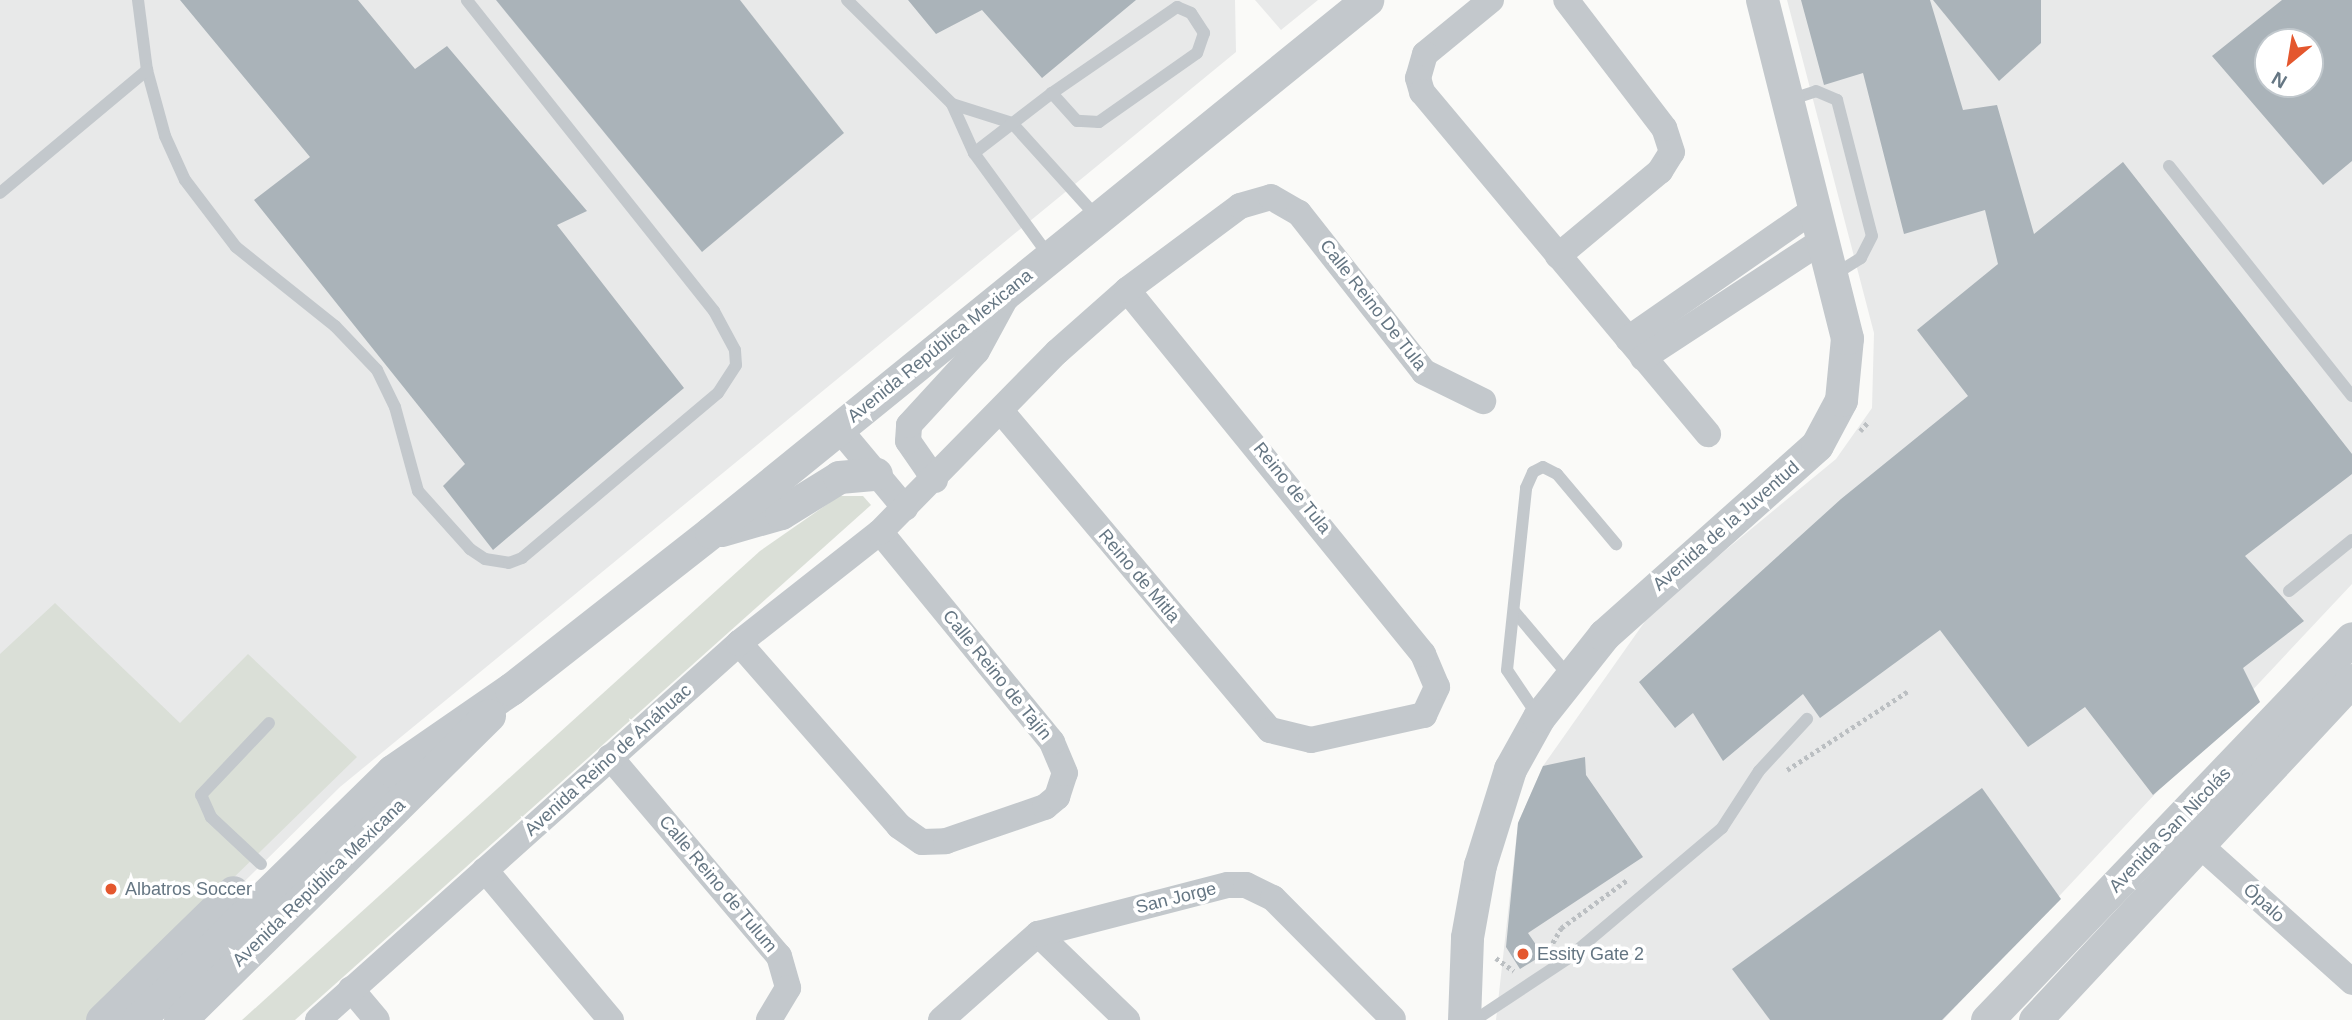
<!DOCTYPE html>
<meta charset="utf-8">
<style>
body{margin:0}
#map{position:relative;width:2352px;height:1020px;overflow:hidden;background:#fafaf8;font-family:Arial,sans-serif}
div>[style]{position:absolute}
.built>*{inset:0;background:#e8e9e9}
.green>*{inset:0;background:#dadfd7}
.building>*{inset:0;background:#aab3b9}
.path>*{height:4.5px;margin-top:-2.25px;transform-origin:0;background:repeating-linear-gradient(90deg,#bbbfc2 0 3.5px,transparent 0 7px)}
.service>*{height:12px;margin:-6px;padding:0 6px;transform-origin:6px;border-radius:6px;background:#c3c8cc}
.minor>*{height:26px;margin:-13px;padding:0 13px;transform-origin:13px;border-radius:13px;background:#c3c8cc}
.tertiary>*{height:33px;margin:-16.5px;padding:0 16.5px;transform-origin:16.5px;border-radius:16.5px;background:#c3c8cc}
.dots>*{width:19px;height:19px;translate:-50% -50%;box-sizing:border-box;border:4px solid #fff;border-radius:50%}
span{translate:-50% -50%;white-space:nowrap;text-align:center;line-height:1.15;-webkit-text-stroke:7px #fff;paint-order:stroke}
.street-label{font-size:18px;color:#657683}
.poi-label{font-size:18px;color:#657683}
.left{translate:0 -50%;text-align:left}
.north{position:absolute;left:2254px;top:28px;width:70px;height:70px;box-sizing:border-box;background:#fff;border:2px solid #c1c8cd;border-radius:50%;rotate:210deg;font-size:19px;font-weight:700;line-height:28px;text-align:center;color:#657683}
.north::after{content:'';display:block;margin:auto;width:24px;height:32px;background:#e4572e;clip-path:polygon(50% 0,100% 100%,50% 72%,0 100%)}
</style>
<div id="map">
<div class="built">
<i style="clip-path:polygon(0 0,1235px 0,1236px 52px,340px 787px,104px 1020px,0 1020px)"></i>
<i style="clip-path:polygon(1255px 0,1318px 0,1281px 30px)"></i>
<i style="clip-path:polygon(evenodd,1787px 0,2352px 0,2352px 584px,1943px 1020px,1496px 1020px,1518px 823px,1543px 766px,1653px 610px,1836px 459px,1872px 408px,1874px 333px,1787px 0,2268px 42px,2310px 42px,2310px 84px,2268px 84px,2268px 42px)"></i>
</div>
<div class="green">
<i style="clip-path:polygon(839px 496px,863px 496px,871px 505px,295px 1020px,242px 1020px,760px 551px)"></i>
<i style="clip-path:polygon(55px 603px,180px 723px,248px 654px,357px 757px,88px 1020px,0 1020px,0 654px)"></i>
</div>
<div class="building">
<i style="clip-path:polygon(180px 0,358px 0,415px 69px,447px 46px,587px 211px,557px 225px,684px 388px,493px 550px,443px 486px,465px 464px,254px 200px,310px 157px)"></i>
<i style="clip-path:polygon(496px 0,740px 0,844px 133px,702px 252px)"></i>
<i style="clip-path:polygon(908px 0,1136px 0,1042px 78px,982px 10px,936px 34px)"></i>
<i style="clip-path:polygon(1801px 0,1930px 0,1963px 110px,1997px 105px,2034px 234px,2123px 162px,2352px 454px,2352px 474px,2245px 556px,2304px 621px,2243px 668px,2260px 702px,2153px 795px,2085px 707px,2028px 747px,1940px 630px,1820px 718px,1803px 694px,1723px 761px,1693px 713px,1675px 728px,1639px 682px,1841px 499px,1968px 396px,1917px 330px,1998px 264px,1985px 210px,1904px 234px,1863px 73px,1824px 85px)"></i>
<i style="clip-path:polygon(1933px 0,2041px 0,2041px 43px,1999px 81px)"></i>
<i style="clip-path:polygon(evenodd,2282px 0,2352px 0,2352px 161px,2323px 185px,2212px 56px,2282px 0,2268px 42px,2310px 42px,2310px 84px,2268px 84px,2268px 42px)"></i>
<i style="clip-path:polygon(1585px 757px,1586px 775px,1643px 857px,1528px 933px,1543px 955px,1520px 969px,1506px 947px,1518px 823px,1543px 766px)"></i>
<i style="clip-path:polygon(1982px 788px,2061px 899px,1942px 1020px,1770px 1020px,1732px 969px)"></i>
</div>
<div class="path">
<i style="left:1860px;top:431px;width:13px;rotate:-48deg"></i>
<i style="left:1787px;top:770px;width:145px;rotate:-33.1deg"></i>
<i style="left:1549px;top:949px;width:24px;rotate:-60deg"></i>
<i style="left:1561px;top:928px;width:82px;rotate:-36deg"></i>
<i style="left:1496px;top:958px;width:22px;rotate:36deg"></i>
</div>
<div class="service">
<i style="left:138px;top:0;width:71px;rotate:82.7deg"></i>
<i style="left:147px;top:70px;width:68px;rotate:74.7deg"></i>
<i style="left:165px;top:136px;width:48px;rotate:65.6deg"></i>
<i style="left:185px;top:180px;width:84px;rotate:52.7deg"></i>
<i style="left:236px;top:247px;width:127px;rotate:38.6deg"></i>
<i style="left:335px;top:326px;width:61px;rotate:46.3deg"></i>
<i style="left:377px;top:370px;width:41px;rotate:64.1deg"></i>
<i style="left:395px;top:407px;width:87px;rotate:74.7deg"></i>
<i style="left:418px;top:491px;width:78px;rotate:48.1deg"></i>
<i style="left:470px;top:549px;width:18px;rotate:34deg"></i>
<i style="left:485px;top:559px;width:24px;rotate:9deg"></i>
<i style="left:509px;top:563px;width:14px;rotate:-21deg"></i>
<i style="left:522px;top:558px;width:256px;rotate:-40.1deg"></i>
<i style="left:718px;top:393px;width:33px;rotate:-57deg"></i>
<i style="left:736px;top:365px;width:15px;rotate:-94deg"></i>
<i style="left:735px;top:350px;width:44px;rotate:-118.3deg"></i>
<i style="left:714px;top:311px;width:397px;rotate:-128.5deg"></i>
<i style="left:847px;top:0;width:148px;rotate:44.7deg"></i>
<i style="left:952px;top:104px;width:54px;rotate:65.8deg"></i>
<i style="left:974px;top:153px;width:127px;rotate:53.9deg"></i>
<i style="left:1789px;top:100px;width:28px;rotate:-18deg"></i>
<i style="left:1816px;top:91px;width:23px;rotate:23deg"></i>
<i style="left:1837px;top:100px;width:140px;rotate:75.6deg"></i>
<i style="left:1872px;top:236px;width:25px;rotate:117deg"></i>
<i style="left:1861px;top:258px;width:32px;rotate:148deg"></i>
<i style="left:952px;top:104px;width:63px;rotate:17.6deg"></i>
<i style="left:1012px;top:123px;width:125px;rotate:47.9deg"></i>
<i style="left:974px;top:153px;width:98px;rotate:-37.6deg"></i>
<i style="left:1052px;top:93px;width:152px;rotate:-34.5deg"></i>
<i style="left:1177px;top:7px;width:15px;rotate:23deg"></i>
<i style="left:1191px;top:13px;width:24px;rotate:57deg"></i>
<i style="left:1204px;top:33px;width:21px;rotate:109deg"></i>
<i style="left:1197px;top:53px;width:120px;rotate:144.9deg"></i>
<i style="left:1099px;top:122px;width:22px;rotate:-177deg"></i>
<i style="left:1077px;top:121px;width:38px;rotate:-132deg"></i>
<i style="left:2169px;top:166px;width:294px;rotate:51.5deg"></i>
<i style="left:0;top:193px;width:192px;rotate:-39.9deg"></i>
<i style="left:2289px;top:591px;width:81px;rotate:-39deg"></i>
<i style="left:1514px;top:611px;width:84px;rotate:49.8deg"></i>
<i style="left:1538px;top:716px;width:55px;rotate:-124deg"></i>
<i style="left:1507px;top:670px;width:183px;rotate:-84deg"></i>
<i style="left:1526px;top:488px;width:17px;rotate:-66deg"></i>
<i style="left:1533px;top:472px;width:11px;rotate:-27deg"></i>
<i style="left:1543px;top:467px;width:16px;rotate:27deg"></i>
<i style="left:1557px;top:474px;width:92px;rotate:49.9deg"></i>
<i style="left:261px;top:864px;width:69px;rotate:-136.8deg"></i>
<i style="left:211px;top:817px;width:24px;rotate:-114deg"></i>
<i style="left:201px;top:795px;width:99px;rotate:-46.6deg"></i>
<i style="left:1475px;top:1020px;width:110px;rotate:-33.5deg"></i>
<i style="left:1567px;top:959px;width:203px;rotate:-40.2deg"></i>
<i style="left:1722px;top:828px;width:68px;rotate:-57deg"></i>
<i style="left:1759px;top:771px;width:71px;rotate:-47.3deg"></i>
</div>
<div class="minor">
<i style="left:1491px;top:0;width:85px;rotate:140.7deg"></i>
<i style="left:1425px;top:54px;width:25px;rotate:106deg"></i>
<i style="left:1418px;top:78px;width:15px;rotate:74deg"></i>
<i style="left:1422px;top:92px;width:446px;rotate:50.1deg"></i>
<i style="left:1558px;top:256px;width:133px;rotate:-39.8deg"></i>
<i style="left:1660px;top:171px;width:22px;rotate:-58deg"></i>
<i style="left:1672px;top:152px;width:25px;rotate:-108deg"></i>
<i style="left:1664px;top:128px;width:161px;rotate:-127.4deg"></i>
<i style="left:1628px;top:339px;width:231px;rotate:-34.8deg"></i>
<i style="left:1643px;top:358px;width:217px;rotate:-33.2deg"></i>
<i style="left:1001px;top:411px;width:417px;rotate:49.9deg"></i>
<i style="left:1270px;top:730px;width:42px;rotate:13.7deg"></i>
<i style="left:1311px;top:740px;width:116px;rotate:-12.5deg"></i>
<i style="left:1424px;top:715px;width:31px;rotate:-65deg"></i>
<i style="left:1437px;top:687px;width:36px;rotate:-113deg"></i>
<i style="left:1423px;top:654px;width:469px;rotate:-129.1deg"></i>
<i style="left:839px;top:429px;width:103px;rotate:50.1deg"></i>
<i style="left:935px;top:480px;width:47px;rotate:-124.7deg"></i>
<i style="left:908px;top:441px;width:16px;rotate:-86deg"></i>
<i style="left:909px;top:425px;width:100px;rotate:-47.4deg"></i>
<i style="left:977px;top:351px;width:65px;rotate:-61.5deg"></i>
<i style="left:739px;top:643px;width:243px;rotate:48.8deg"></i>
<i style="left:899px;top:826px;width:28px;rotate:35deg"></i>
<i style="left:922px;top:842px;width:24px;rotate:-2deg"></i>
<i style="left:946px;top:841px;width:105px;rotate:-19deg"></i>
<i style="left:1045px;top:807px;width:16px;rotate:-40deg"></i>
<i style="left:1057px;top:797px;width:25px;rotate:-72deg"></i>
<i style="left:1065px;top:773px;width:34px;rotate:-113deg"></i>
<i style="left:1052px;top:742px;width:271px;rotate:-129.3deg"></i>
<i style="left:610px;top:757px;width:261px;rotate:49.7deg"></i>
<i style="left:779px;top:956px;width:33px;rotate:74deg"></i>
<i style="left:788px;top:988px;width:37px;rotate:121deg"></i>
<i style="left:2184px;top:831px;width:226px;rotate:41.9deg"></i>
<i style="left:485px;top:870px;width:196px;rotate:50deg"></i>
<i style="left:1038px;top:934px;width:124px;rotate:44deg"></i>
<i style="left:351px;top:989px;width:40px;rotate:50deg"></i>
<i style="left:318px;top:1020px;width:565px;rotate:-41.84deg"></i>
<i style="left:739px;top:643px;width:179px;rotate:-38.2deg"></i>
<i style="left:880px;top:532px;width:252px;rotate:-45.5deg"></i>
<i style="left:1057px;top:352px;width:94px;rotate:-41.5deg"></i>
<i style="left:1127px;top:290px;width:141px;rotate:-36.6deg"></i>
<i style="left:1240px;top:206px;width:32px;rotate:-16deg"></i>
<i style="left:1271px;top:197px;width:32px;rotate:30deg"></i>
<i style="left:1299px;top:213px;width:202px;rotate:51.8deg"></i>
<i style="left:1424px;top:372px;width:66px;rotate:26.2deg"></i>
<i style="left:941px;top:1020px;width:130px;rotate:-41.6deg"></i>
<i style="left:1038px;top:934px;width:196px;rotate:-14.5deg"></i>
<i style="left:1228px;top:885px;width:18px"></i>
<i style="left:1246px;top:885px;width:30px;rotate:26deg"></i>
<i style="left:1273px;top:898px;width:170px;rotate:45.2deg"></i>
</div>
<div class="tertiary">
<i style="left:721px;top:530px;width:62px;rotate:-15.8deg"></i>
<i style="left:781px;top:513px;width:68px;rotate:-31.8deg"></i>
<i style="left:839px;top:477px;width:37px;rotate:-5deg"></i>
<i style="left:102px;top:1020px;width:183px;rotate:-44.3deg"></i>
<i style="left:138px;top:1020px;width:356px;rotate:-44.4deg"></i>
<i style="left:392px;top:771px;width:145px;rotate:-34.6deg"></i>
<i style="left:511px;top:689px;width:254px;rotate:-38.1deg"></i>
<i style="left:711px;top:532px;width:845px;rotate:-39.04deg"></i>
<i style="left:180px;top:1020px;width:434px;rotate:-44.6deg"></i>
<i style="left:1464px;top:1020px;width:83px;rotate:-87.9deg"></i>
<i style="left:1467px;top:937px;width:73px;rotate:-79.8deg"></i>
<i style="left:1480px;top:865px;width:101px;rotate:-72.6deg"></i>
<i style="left:1510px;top:769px;width:60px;rotate:-60.9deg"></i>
<i style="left:1539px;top:717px;width:105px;rotate:-51.6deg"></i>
<i style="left:1604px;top:635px;width:285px;rotate:-41.7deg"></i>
<i style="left:1817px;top:445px;width:51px;rotate:-61.9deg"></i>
<i style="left:1841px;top:400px;width:62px;rotate:-84.5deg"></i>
<i style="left:1847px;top:338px;width:349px;rotate:-104.1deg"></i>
<i style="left:1987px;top:1020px;width:528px;rotate:-46.3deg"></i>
<i style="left:2035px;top:1020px;width:465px;rotate:-47deg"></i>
</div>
<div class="dots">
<i style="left:111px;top:889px;background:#e4572e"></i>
<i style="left:1523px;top:954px;background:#e4572e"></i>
</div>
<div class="street-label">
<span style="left:1373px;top:305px;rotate:52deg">Calle Reino De Tula</span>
<span style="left:940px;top:346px;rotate:-39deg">Avenida República Mexicana</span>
<span style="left:1292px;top:488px;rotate:51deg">Reino de Tula</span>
<span style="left:1726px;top:526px;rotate:-41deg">Avenida de la Juventud</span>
<span style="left:1139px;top:576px;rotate:50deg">Reino de Mitla</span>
<span style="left:997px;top:675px;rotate:51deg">Calle Reino de Tajín</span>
<span style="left:608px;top:760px;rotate:-42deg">Avenida Reino de Anáhuac</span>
<span style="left:2170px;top:830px;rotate:-46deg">Avenida San Nicolás</span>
<span style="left:319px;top:883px;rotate:-44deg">Avenida República Mexicana</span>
<span style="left:718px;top:884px;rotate:50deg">Calle Reino de Tulum</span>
<span style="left:1176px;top:898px;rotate:-14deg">San Jorge</span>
<span style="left:2264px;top:903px;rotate:42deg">Ópalo</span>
</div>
<div class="poi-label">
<span class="left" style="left:125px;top:889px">Albatros Soccer</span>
<span class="left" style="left:1537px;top:954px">Essity Gate 2</span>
</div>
<div class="north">N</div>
</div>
